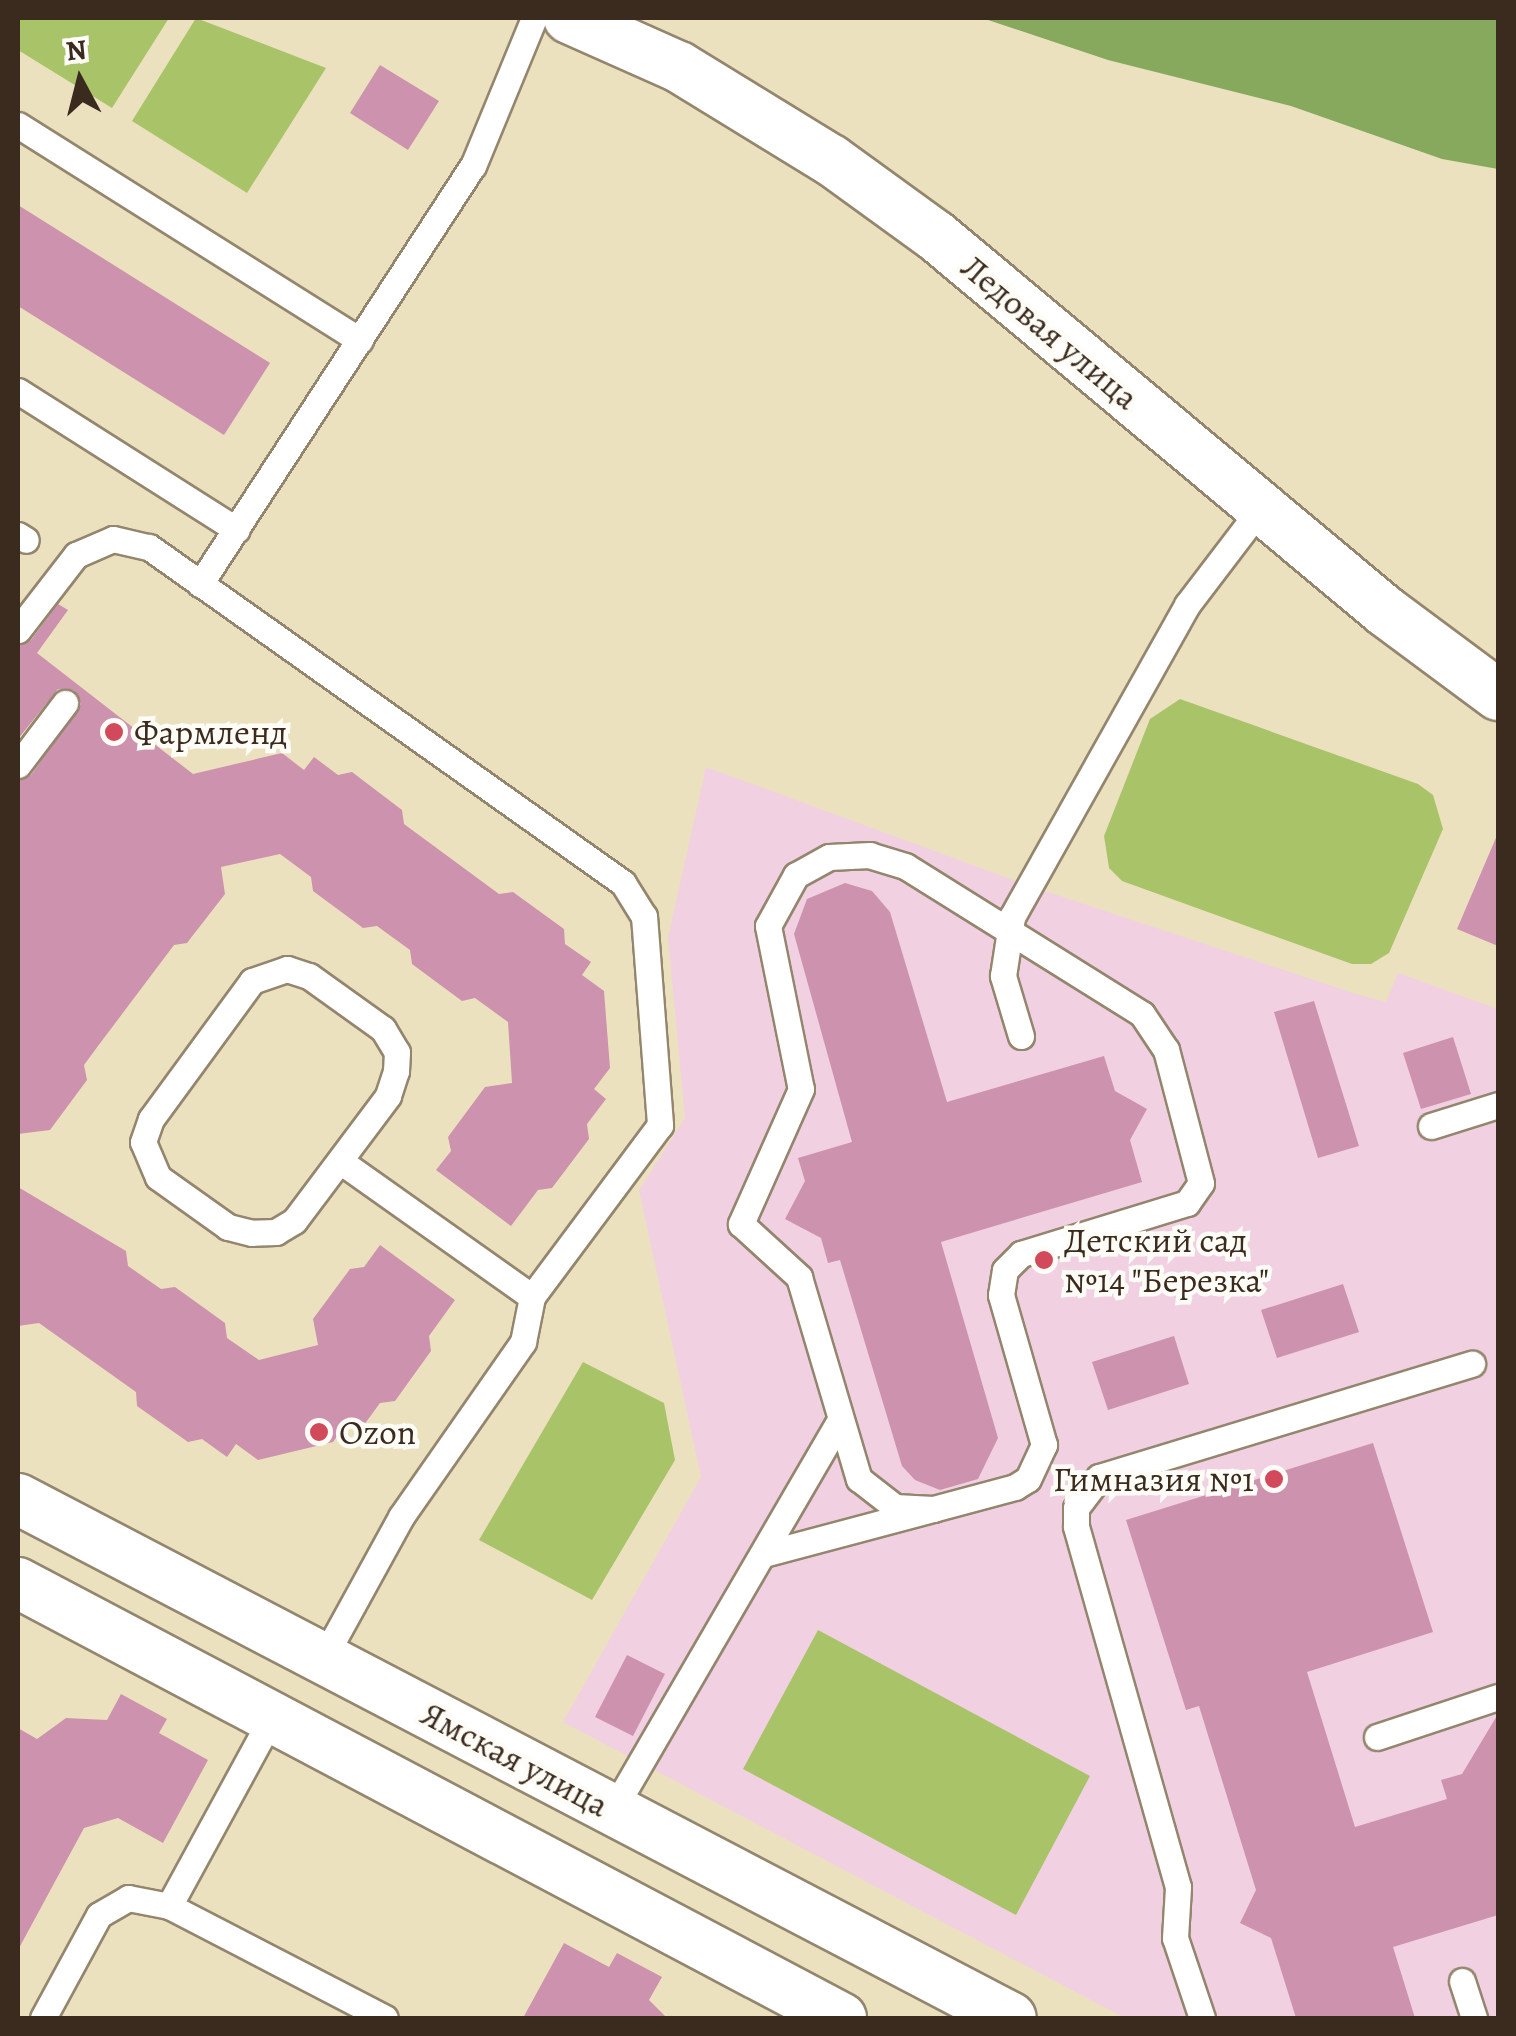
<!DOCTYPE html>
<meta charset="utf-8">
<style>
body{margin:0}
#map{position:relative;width:1516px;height:2036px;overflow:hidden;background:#ece1bf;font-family:Alegreya,serif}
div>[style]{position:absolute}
.built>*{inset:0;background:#f1d0e2}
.green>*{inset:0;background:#a9c369}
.forest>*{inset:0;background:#86a95d}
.building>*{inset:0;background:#cd92ad}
.roads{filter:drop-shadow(2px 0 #94866e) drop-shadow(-2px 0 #94866e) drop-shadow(0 2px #94866e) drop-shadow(0 -2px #94866e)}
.service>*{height:25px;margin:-12.5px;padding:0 12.5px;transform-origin:12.5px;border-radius:12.5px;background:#fff}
.minor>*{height:50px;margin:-25px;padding:0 25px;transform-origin:25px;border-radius:25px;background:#fff}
.dots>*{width:28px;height:28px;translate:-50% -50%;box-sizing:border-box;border:5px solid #fdfcf7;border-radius:50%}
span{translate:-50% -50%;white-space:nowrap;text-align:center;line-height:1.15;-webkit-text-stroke:9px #fdfcf7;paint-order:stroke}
.street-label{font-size:35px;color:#3b2a1e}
.poi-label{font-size:35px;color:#3b2a1e}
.left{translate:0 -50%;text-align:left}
.right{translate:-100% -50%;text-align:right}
.frame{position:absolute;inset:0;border:20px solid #3b2a1e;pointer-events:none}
.north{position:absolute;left:30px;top:30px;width:100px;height:100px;-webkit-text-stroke:8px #fdfcf7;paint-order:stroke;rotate:353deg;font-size:28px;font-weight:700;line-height:40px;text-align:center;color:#3b2a1e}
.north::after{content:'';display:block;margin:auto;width:35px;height:45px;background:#3b2a1e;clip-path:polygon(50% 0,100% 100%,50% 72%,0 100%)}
</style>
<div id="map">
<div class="built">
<i style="clip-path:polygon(706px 767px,1027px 885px,1356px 994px,1386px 1002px,1398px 973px,1498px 1009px,1498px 2018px,1125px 2018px,563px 1722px,701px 1477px,639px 1190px,685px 1118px,668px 938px)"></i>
</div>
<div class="green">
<i style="clip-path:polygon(18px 18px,169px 18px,112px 108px,18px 50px)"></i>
<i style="clip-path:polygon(196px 18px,326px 68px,247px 193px,132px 121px)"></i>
<i style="clip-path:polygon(1180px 699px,1418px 784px,1433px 795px,1443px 829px,1389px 953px,1371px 964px,1352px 964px,1122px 881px,1109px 868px,1104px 836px,1150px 719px)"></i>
<i style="clip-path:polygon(583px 1362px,664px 1403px,675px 1460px,592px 1600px,479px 1540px)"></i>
<i style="clip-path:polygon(818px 1630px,1090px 1776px,1016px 1915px,743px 1769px)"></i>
</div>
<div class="forest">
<i style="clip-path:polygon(982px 18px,1498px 18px,1498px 169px,1442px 159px,1291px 106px,1108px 60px)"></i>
</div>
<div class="building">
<i style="clip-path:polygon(380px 65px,439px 101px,408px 150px,350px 113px)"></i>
<i style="clip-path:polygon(18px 205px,270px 363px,224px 435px,18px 306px)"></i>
<i style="clip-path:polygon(58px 604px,68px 610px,37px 653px,193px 774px,282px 753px,304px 770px,314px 757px,338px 775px,352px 772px,402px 810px,404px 824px,499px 894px,513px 892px,564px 929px,565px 944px,591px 962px,582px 975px,604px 991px,610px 1068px,594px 1089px,606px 1099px,587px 1124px,589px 1139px,552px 1188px,538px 1190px,511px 1226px,436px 1170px,451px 1151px,448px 1137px,485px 1087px,512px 1083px,508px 1022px,475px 998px,462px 1001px,412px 964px,410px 950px,377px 926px,363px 928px,313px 891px,311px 877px,280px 854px,221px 867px,225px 894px,187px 943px,174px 945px,98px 1046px,84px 1065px,87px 1080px,50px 1130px,18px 1134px,18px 781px,31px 775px,81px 704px,74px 690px,58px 689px,18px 739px,18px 646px,31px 640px)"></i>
<i style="clip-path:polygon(1498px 833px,1498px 946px,1457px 929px)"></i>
<i style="clip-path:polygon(845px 883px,872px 891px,890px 912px,947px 1102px,1104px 1056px,1115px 1091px,1147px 1109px,1130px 1140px,1142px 1182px,941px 1242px,998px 1438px,978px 1479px,940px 1490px,915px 1480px,902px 1466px,840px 1260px,828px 1263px,821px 1238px,785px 1219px,805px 1181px,798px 1158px,852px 1142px,794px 934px,807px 899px)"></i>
<i style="clip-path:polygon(1314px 1001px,1359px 1146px,1318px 1158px,1274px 1012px)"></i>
<i style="clip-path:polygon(1453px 1037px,1471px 1094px,1421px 1109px,1403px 1053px)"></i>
<i style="clip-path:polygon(18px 1187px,126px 1251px,128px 1266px,161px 1289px,175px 1287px,225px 1323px,227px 1338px,259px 1360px,318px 1345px,313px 1319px,350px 1269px,364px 1267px,380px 1245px,455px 1300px,429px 1336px,431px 1351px,395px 1401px,380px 1403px,361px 1429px,349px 1420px,333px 1442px,258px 1460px,236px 1444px,227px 1457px,202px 1439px,188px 1442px,137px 1406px,136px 1392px,39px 1323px,18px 1326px)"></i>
<i style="clip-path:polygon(1343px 1284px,1359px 1332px,1277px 1358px,1261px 1310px)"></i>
<i style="clip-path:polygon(1174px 1336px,1189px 1384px,1108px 1410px,1092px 1362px)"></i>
<i style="clip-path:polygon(1373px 1443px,1433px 1632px,1307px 1672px,1355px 1827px,1447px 1799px,1441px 1780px,1462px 1774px,1498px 1714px,1498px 1915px,1393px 1947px,1415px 2018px,1296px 2018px,1271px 1938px,1240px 1923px,1256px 1890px,1199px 1706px,1186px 1710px,1126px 1520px)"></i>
<i style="clip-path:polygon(627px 1655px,665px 1674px,633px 1736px,595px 1717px)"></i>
<i style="clip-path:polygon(121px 1694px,167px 1719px,159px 1733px,208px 1760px,163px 1843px,118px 1818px,84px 1828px,18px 1950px,18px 1728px,37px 1739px,66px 1718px,107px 1720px)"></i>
<i style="clip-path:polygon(564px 1943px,609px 1967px,617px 1953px,662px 1977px,649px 2000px,667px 2018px,523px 2018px)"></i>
</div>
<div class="roads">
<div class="service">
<i style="left:18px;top:125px;width:404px;rotate:32.2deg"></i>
<i style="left:18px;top:391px;width:259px;rotate:32.4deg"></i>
<i style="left:18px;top:535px;width:9px;rotate:32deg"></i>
<i style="left:200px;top:584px;width:499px;rotate:-56.9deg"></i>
<i style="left:473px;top:166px;width:160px;rotate:-67.6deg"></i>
<i style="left:18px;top:630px;width:95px;rotate:-52.3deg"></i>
<i style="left:76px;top:555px;width:40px;rotate:-23.4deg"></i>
<i style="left:113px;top:539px;width:37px;rotate:13deg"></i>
<i style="left:149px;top:547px;width:581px;rotate:35.33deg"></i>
<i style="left:623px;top:883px;width:39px;rotate:58deg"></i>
<i style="left:644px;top:916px;width:210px;rotate:85.6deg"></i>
<i style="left:660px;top:1125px;width:214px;rotate:126.7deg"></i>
<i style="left:532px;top:1297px;width:46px;rotate:101.3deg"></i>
<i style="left:523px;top:1342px;width:213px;rotate:124.9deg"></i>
<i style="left:401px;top:1517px;width:162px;rotate:118.8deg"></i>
<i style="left:18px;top:765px;width:78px;rotate:-52.8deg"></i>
<i style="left:287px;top:969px;width:23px;rotate:18deg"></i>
<i style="left:309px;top:976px;width:91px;rotate:35.6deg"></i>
<i style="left:383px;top:1029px;width:27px;rotate:59deg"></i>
<i style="left:397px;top:1052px;width:19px;rotate:93deg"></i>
<i style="left:396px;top:1071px;width:26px;rotate:108deg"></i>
<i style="left:388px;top:1096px;width:156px;rotate:126.9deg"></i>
<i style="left:294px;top:1221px;width:21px;rotate:149deg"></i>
<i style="left:276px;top:1232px;width:24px;rotate:178deg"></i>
<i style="left:252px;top:1233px;width:25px;rotate:-166deg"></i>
<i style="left:228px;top:1227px;width:86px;rotate:-144.5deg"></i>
<i style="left:158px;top:1177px;width:38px;rotate:-113deg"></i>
<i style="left:143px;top:1142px;width:24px;rotate:-71deg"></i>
<i style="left:151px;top:1119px;width:171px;rotate:-53.8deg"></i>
<i style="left:252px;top:981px;width:37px;rotate:-19deg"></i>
<i style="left:1021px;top:1036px;width:63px;rotate:-106.7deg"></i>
<i style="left:1003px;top:976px;width:60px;rotate:-81.3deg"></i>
<i style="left:1012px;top:917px;width:358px;rotate:-60.7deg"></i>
<i style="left:1187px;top:605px;width:122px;rotate:-52.7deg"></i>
<i style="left:1431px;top:1126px;width:70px;rotate:-17.4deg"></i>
<i style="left:340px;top:1161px;width:235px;rotate:35.3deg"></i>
<i style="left:764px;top:1554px;width:175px;rotate:-14.9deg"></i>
<i style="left:933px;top:1509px;width:85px;rotate:-15deg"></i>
<i style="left:1015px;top:1487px;width:15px;rotate:-32deg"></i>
<i style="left:1028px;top:1479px;width:38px;rotate:-65deg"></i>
<i style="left:1044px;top:1445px;width:156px;rotate:-106deg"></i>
<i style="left:1001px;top:1295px;width:25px;rotate:-81deg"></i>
<i style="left:1005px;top:1270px;width:23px;rotate:-45deg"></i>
<i style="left:1021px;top:1254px;width:174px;rotate:-17.1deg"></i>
<i style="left:1187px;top:1203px;width:24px;rotate:-55deg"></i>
<i style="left:1201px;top:1183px;width:138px;rotate:-104.7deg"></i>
<i style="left:1166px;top:1050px;width:43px;rotate:-123.7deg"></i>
<i style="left:1142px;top:1014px;width:279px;rotate:-148deg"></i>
<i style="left:905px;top:866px;width:37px;rotate:-163deg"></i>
<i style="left:870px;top:855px;width:41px;rotate:177.2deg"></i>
<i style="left:829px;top:857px;width:38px;rotate:151deg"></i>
<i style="left:796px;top:875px;width:58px;rotate:118.8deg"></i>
<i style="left:768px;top:926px;width:166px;rotate:78.6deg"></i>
<i style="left:801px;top:1089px;width:148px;rotate:114deg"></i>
<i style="left:741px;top:1224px;width:79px;rotate:42.4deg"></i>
<i style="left:799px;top:1277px;width:211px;rotate:73.5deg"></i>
<i style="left:859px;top:1479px;width:46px;rotate:37.9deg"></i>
<i style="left:895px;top:1507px;width:38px;rotate:3deg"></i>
<i style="left:1377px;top:1737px;width:127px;rotate:-18.3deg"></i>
<i style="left:613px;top:1810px;width:449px;rotate:-59.8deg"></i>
<i style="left:169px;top:1906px;width:215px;rotate:-61.4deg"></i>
<i style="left:1462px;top:1981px;width:39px;rotate:72deg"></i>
<i style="left:43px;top:2018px;width:117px;rotate:-61.5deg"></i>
<i style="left:99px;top:1915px;width:34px;rotate:-30deg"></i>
<i style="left:128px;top:1898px;width:42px;rotate:11deg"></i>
<i style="left:169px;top:1906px;width:243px;rotate:27.4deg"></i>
<i style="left:1202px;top:2018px;width:84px;rotate:-108.6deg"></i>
<i style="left:1175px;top:1938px;width:51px;rotate:-86.6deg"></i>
<i style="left:1178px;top:1887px;width:375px;rotate:-105.8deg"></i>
<i style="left:1076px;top:1526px;width:18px;rotate:-90deg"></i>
<i style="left:1076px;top:1508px;width:39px;rotate:-53deg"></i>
<i style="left:1099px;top:1477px;width:390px;rotate:-16.9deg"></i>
</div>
<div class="minor">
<i style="left:569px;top:18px;width:120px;rotate:24deg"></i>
<i style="left:679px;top:67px;width:178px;rotate:31.5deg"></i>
<i style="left:831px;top:160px;width:130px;rotate:35.9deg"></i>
<i style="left:936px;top:236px;width:585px;rotate:39.87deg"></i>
<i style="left:1385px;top:611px;width:141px;rotate:36.6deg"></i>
<i style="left:18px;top:1499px;width:1120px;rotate:27.59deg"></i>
<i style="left:18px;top:1583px;width:931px;rotate:27.86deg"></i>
</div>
</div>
<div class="dots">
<i style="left:114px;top:732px;background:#d1495b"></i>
<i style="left:1044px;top:1260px;background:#d1495b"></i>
<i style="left:319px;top:1432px;background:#d1495b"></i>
<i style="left:1274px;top:1479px;background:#d1495b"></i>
</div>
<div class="street-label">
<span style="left:1050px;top:332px;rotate:40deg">Ледовая улица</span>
<span style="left:515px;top:1759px;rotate:28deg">Ямская улица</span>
</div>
<div class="poi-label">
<span class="left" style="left:134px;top:732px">Фармленд</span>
<span class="left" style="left:1064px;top:1260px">Детский сад<br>№14 "Березка"</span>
<span class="left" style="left:339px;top:1432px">Ozon</span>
<span class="right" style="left:1254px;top:1479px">Гимназия №1</span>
</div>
<div class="frame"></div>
<div class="north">N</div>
</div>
